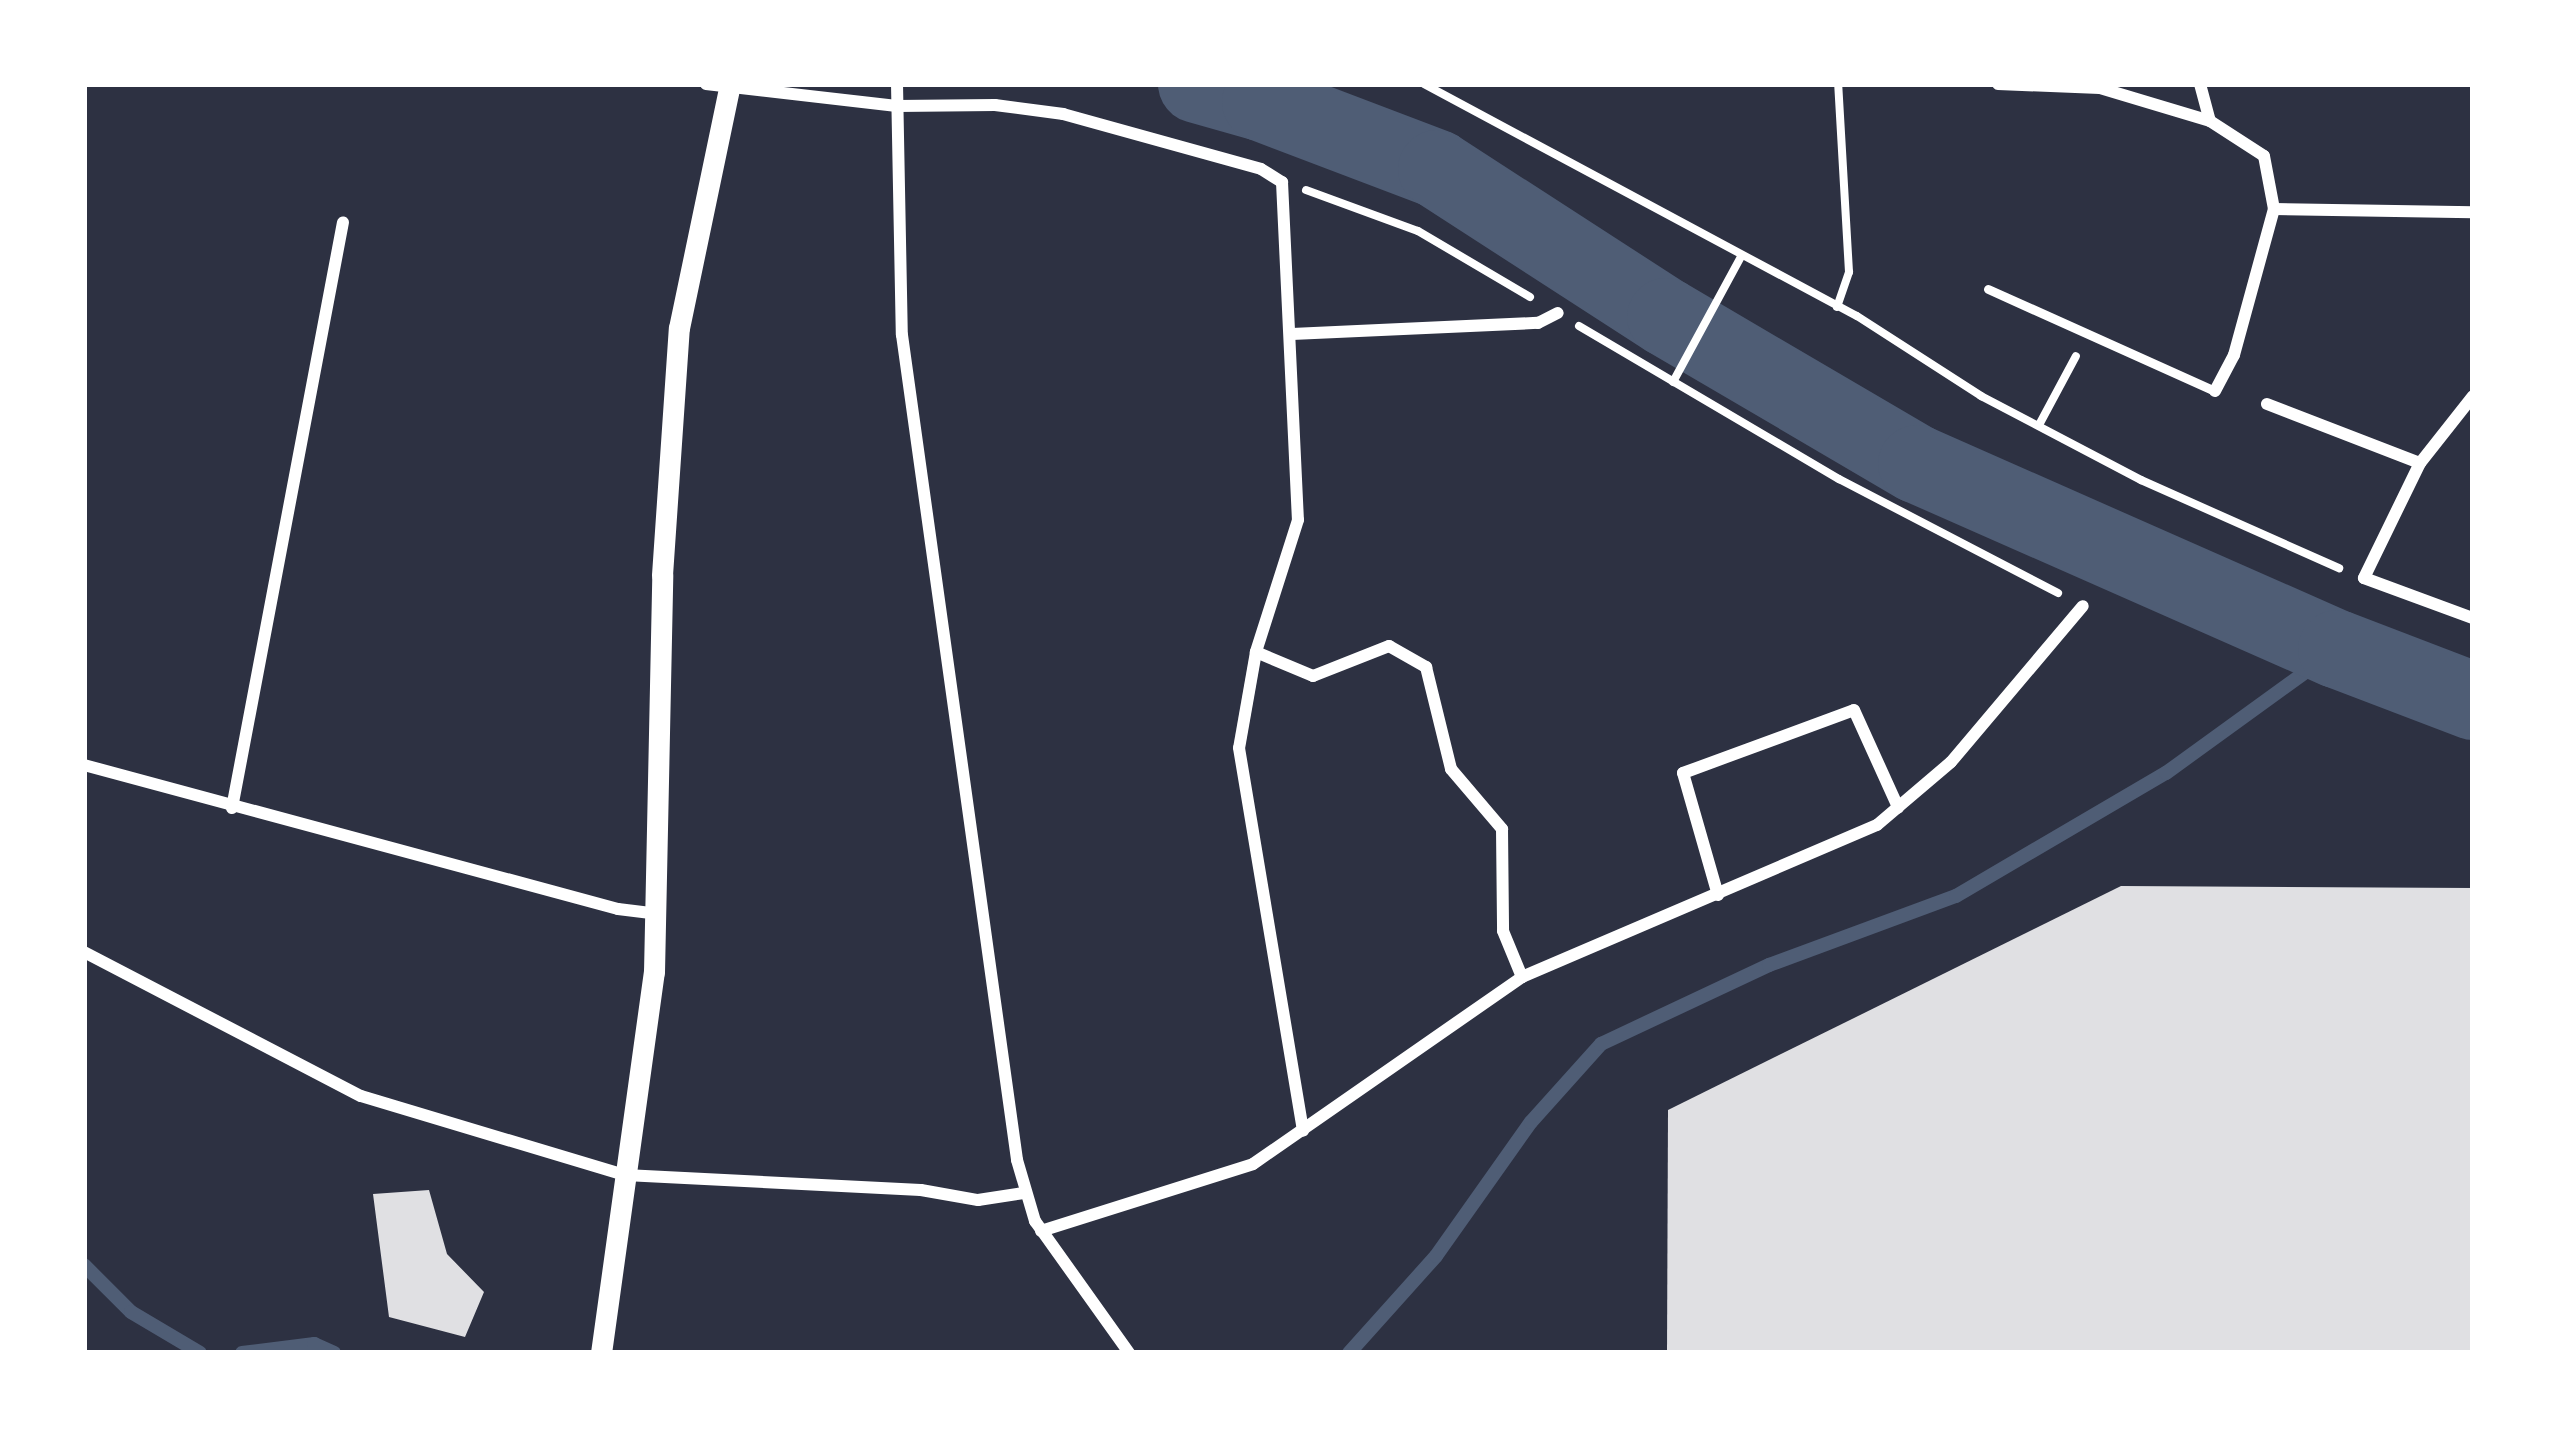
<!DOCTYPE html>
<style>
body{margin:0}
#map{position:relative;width:2557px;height:1437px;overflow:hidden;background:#2d3142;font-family:Karla,sans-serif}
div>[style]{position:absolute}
.stream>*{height:14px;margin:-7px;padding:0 7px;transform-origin:7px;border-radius:7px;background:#4f5d75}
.river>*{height:78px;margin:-39px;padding:0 39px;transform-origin:39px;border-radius:39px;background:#4f5d75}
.building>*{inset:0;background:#e0e0e3}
.path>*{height:8px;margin:-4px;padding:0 4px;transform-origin:4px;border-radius:4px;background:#fff}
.service>*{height:9px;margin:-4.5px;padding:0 4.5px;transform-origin:4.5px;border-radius:4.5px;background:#fff}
.minor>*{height:12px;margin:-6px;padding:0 6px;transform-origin:6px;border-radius:6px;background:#fff}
.tertiary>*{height:21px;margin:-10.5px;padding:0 10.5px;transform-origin:10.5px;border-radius:10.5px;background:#fff}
span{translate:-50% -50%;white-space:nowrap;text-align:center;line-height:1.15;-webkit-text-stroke:12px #fff;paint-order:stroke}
.frame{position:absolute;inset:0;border:87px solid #fff;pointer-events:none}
</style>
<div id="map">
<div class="stream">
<i style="left:84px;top:1265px;width:66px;rotate:45deg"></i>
<i style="left:131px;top:1312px;width:80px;rotate:30.7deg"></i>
<i style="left:242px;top:1353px;width:73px;rotate:-7.1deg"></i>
<i style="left:314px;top:1344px;width:22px;rotate:24deg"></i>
<i style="left:1349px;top:1353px;width:130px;rotate:-48.1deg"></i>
<i style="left:1436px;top:1256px;width:164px;rotate:-54.7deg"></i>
<i style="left:1531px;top:1122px;width:105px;rotate:-48.1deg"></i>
<i style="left:1601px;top:1044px;width:186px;rotate:-25.2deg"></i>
<i style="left:1769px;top:965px;width:199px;rotate:-20.3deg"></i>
<i style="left:1956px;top:896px;width:243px;rotate:-30.4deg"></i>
<i style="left:2166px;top:773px;width:211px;rotate:-35.9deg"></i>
</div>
<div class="river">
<i style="left:1197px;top:84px;width:66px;rotate:15.7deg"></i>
<i style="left:1261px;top:102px;width:188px;rotate:20.8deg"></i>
<i style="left:1437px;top:169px;width:273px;rotate:32.9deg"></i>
<i style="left:1666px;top:317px;width:291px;rotate:30.4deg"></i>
<i style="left:1917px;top:464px;width:459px;rotate:23.8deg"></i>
<i style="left:2337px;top:649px;width:146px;rotate:20.9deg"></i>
</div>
<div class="building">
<i style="clip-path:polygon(2121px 886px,2473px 888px,2473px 1353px,1667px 1353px,1668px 1110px)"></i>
<i style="clip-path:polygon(429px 1190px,447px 1254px,484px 1292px,465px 1337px,389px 1317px,373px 1194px)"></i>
</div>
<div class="path">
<i style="left:1424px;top:84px;width:491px;rotate:28.2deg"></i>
<i style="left:1857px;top:316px;width:148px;rotate:32.8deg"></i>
<i style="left:1981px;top:396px;width:181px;rotate:27.7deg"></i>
<i style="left:2141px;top:480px;width:217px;rotate:24deg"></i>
<i style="left:1306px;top:190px;width:119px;rotate:20.1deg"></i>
<i style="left:1418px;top:231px;width:130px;rotate:30.5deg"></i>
<i style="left:1837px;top:307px;width:37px;rotate:-71deg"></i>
<i style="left:1849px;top:272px;width:188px;rotate:-93.3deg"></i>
<i style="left:1579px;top:326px;width:302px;rotate:30.5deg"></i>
<i style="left:1839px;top:479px;width:247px;rotate:27.5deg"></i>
<i style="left:1673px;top:382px;width:142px;rotate:-61.5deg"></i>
<i style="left:2039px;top:425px;width:78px;rotate:-61.8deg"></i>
</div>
<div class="service">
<i style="left:1988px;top:289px;width:249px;rotate:24.2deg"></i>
</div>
<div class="minor">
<i style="left:706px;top:84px;width:192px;rotate:6.6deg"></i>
<i style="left:897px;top:106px;width:98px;rotate:-0.6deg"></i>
<i style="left:995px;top:105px;width:69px;rotate:7.5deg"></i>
<i style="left:1063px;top:114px;width:205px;rotate:15.5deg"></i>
<i style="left:1261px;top:169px;width:25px;rotate:32deg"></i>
<i style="left:1282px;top:182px;width:338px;rotate:87.3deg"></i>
<i style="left:1298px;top:520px;width:139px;rotate:107.7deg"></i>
<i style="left:1256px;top:652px;width:97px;rotate:100deg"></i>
<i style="left:1239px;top:748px;width:388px;rotate:80.5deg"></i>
<i style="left:897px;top:84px;width:251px;rotate:88.9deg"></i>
<i style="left:902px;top:335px;width:833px;rotate:82.06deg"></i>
<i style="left:1017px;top:1160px;width:64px;rotate:73.6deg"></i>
<i style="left:1035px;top:1221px;width:162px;rotate:54.5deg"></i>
<i style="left:1998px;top:84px;width:102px;rotate:2.2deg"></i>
<i style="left:2100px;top:88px;width:115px;rotate:16.7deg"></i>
<i style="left:2210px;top:121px;width:64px;rotate:32.9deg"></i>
<i style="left:2264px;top:156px;width:54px;rotate:79.3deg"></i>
<i style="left:2274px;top:209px;width:199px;rotate:0.9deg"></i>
<i style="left:2200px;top:84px;width:38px;rotate:75deg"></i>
<i style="left:1292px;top:334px;width:246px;rotate:-2.6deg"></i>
<i style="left:1538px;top:323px;width:22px;rotate:-27deg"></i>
<i style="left:2215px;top:391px;width:41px;rotate:-62.2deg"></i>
<i style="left:2234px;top:355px;width:151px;rotate:-74.7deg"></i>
<i style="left:2473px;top:396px;width:85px;rotate:128.3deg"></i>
<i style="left:2420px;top:463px;width:128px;rotate:116deg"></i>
<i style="left:2364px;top:578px;width:116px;rotate:20.2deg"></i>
<i style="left:2267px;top:404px;width:164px;rotate:21.1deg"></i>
<i style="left:1256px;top:652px;width:62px;rotate:22.8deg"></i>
<i style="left:1313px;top:676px;width:82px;rotate:-21.5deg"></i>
<i style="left:1389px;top:646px;width:43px;rotate:29.6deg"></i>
<i style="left:1426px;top:667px;width:105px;rotate:76.2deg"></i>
<i style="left:1451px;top:769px;width:79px;rotate:49.6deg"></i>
<i style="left:1502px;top:829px;width:102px;rotate:89.4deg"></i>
<i style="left:1503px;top:931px;width:50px;rotate:67.6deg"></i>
<i style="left:84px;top:765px;width:553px;rotate:15.09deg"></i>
<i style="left:618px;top:909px;width:39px;rotate:7deg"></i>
<i style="left:232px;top:808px;width:596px;rotate:-79.27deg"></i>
<i style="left:1718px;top:895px;width:127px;rotate:-106deg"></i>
<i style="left:1683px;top:773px;width:182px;rotate:-20.2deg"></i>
<i style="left:1854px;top:710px;width:107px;rotate:65.6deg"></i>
<i style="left:84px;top:952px;width:312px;rotate:27.5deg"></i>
<i style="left:361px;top:1096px;width:276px;rotate:16.7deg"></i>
<i style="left:625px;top:1175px;width:296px;rotate:2.9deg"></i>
<i style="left:921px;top:1190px;width:58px;rotate:10deg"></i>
<i style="left:978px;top:1200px;width:46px;rotate:-8.8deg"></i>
<i style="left:1041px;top:1231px;width:222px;rotate:-17.5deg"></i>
<i style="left:1253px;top:1164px;width:328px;rotate:-34.8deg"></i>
<i style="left:1522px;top:977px;width:386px;rotate:-23.2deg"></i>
<i style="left:1877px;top:825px;width:97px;rotate:-40.4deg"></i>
<i style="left:1951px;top:762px;width:204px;rotate:-49.8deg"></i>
</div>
<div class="tertiary">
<i style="left:601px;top:1353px;width:385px;rotate:-82.1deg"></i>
<i style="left:654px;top:972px;width:397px;rotate:-88.8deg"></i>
<i style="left:662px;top:575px;width:248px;rotate:-86.1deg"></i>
<i style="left:679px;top:328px;width:249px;rotate:-78.2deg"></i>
</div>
<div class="frame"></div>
</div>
